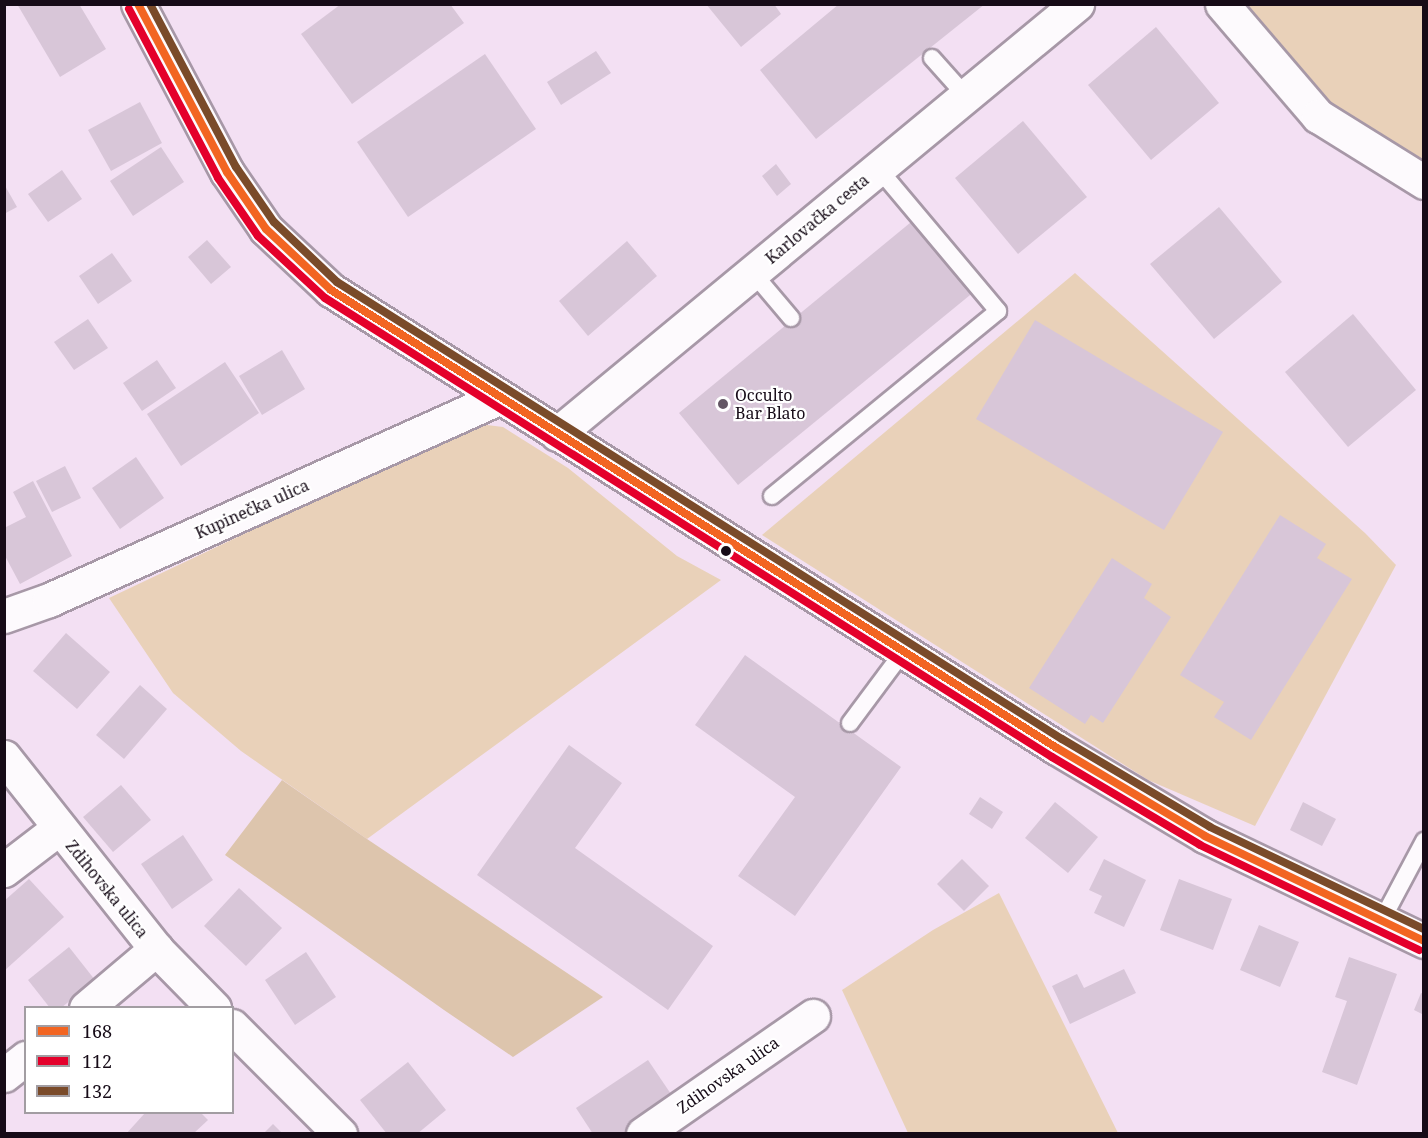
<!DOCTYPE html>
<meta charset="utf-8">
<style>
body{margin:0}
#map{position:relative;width:1428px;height:1138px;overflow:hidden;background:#f3e0f3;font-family:"Noto Serif",serif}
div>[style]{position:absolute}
.green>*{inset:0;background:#e9d1b9}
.forest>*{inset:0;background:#ddc5ad}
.building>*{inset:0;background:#d8c6d8}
.roads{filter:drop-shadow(2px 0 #a798a7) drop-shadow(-2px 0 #a798a7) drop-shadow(0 2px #a798a7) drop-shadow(0 -2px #a798a7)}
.service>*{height:16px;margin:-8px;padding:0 8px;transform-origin:8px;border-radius:8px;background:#fdfafd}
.minor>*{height:33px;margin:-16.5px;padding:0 16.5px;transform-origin:16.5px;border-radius:16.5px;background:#fdfafd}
.tertiary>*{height:33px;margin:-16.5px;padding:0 16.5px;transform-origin:16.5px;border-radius:16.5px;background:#fdfafd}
.bus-1>*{height:8px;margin:-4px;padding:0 4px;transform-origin:4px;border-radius:4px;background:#f26522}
.bus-2>*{height:8px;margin:-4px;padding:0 4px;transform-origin:4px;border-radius:4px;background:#e4002b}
.bus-3>*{height:8px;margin:-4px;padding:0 4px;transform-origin:4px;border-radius:4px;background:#7a4b2a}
.dots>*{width:16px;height:16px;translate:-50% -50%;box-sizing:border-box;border:3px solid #fff;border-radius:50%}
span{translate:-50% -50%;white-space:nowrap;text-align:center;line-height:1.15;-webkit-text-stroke:4.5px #fff;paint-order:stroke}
.street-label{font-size:16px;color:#160b17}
.poi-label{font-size:16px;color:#160b17}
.left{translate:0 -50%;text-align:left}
.frame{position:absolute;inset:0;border:6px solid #160b17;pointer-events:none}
.legend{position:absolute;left:24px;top:1006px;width:210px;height:108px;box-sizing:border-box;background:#fff;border:2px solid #a29da2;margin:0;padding:8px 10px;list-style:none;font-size:18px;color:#160b17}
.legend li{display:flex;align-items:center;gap:12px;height:30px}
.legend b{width:30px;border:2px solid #a29da2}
</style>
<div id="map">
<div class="green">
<i style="clip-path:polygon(1237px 5px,1423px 5px,1423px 168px,1362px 131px,1311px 88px)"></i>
<i style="clip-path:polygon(1075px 273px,1365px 533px,1396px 565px,1255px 826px,1148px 780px,762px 535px)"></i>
<i style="clip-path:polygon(487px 425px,503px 427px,568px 468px,677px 556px,721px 580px,367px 839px,241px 751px,173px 693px,109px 598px,459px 432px)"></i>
<i style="clip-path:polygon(999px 893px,1118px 1133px,908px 1133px,842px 990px,933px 930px)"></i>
</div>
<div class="forest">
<i style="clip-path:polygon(282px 780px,367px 839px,603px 997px,513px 1057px,444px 1010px,225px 855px)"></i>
</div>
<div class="building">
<i style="clip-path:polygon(17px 4px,79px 4px,106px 49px,60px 77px)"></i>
<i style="clip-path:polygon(341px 4px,450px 4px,464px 23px,352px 104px,301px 34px)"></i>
<i style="clip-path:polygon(706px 4px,774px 4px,781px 14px,741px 47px)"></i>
<i style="clip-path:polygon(839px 4px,985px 4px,816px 139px,760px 70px)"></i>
<i style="clip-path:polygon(1156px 27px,1219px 103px,1151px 160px,1088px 85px)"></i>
<i style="clip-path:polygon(596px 51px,611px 73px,561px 105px,547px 82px)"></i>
<i style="clip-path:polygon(485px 54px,536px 129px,408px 217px,357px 142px)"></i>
<i style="clip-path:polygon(140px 102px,162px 143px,111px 171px,88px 130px)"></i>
<i style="clip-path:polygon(1023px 121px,1087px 197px,1018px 254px,955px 178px)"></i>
<i style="clip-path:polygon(161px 147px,184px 182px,133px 216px,110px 181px)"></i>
<i style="clip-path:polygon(776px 164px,791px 184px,777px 196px,762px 176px)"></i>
<i style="clip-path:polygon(62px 170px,82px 199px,48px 222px,28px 194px)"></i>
<i style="clip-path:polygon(4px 184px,17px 207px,4px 214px)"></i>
<i style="clip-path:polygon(1219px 207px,1282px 282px,1214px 339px,1150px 264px)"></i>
<i style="clip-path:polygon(916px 218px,975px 291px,738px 485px,679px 413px)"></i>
<i style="clip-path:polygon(207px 240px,231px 267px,211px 284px,188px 257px)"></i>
<i style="clip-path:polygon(627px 241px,657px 276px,588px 336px,559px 301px)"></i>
<i style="clip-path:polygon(112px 253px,132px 281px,98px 304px,79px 276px)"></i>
<i style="clip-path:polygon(1353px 314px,1416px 390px,1348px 447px,1285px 372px)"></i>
<i style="clip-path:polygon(88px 319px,108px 348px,74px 370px,54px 342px)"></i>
<i style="clip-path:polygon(1035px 320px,1223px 432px,1164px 530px,976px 419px)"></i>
<i style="clip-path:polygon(282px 350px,305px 389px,262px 415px,239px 376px)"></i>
<i style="clip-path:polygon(157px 360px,176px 388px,142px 411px,123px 383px)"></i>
<i style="clip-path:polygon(225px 362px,259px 413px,181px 466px,147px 414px)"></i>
<i style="clip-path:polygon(136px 457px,164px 498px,120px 529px,92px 488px)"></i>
<i style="clip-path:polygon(65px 466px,81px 498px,52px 512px,36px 481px)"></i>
<i style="clip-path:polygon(33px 481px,72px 556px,20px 584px,4px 554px,4px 528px,26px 517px,13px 492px)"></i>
<i style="clip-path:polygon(1280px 515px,1326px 544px,1317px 558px,1352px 579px,1251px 740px,1214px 717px,1224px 702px,1180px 675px)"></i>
<i style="clip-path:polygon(1112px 558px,1152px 584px,1144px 598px,1171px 617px,1103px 723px,1091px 715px,1085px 724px,1029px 688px)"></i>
<i style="clip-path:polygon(66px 633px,110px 672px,77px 709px,33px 671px)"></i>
<i style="clip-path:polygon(745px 655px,901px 767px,795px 916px,738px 876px,795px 797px,695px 725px)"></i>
<i style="clip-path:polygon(140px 685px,167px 709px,124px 759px,96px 735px)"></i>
<i style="clip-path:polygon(569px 745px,622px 783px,575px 848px,713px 946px,668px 1010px,477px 875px)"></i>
<i style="clip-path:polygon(121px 785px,151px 820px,113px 852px,83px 817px)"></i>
<i style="clip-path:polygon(980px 797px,1003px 812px,992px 829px,969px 814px)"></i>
<i style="clip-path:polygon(1055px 802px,1098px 837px,1068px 873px,1025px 838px)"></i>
<i style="clip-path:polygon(1303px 802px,1336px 819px,1322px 846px,1290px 830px)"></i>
<i style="clip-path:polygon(183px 835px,213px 880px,172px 909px,141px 864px)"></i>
<i style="clip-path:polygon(962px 859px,989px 886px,964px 911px,937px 884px)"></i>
<i style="clip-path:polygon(1104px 859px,1146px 880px,1124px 927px,1094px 913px,1102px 896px,1089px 890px)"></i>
<i style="clip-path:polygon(29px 879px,64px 917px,4px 971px,4px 901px)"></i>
<i style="clip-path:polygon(1179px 879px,1232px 899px,1213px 950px,1160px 930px)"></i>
<i style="clip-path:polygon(239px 888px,282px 928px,246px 966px,204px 926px)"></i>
<i style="clip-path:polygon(1259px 925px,1299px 942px,1280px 987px,1240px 970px)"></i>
<i style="clip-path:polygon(69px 947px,95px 980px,61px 1008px,50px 1008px,28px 980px)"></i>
<i style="clip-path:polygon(306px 952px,336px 997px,295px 1025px,265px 980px)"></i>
<i style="clip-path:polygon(1349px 957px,1397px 974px,1357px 1085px,1322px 1072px,1347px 1001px,1335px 997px)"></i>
<i style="clip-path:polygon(1124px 969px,1136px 993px,1070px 1024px,1052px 986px,1077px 974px,1084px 988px)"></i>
<i style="clip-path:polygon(1421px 993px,1424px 994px,1424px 1015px,1414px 1010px)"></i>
<i style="clip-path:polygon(648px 1060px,675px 1100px,625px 1134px,593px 1134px,576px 1108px)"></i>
<i style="clip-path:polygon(408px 1062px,446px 1110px,417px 1134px,387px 1134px,360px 1100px)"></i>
<i style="clip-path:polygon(145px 1113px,201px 1113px,208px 1120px,193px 1134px,126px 1134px)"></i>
<i style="clip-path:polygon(273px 1124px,283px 1134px,263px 1134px)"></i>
</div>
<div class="roads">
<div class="service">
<i style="left:932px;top:58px;width:51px;rotate:48.2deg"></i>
<i style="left:753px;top:273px;width:59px;rotate:49.8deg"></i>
<i style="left:772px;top:496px;width:292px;rotate:-39.3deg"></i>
<i style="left:998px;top:311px;width:185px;rotate:-130deg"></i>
<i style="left:850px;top:723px;width:89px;rotate:-53.3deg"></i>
<i style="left:1381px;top:922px;width:92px;rotate:-62deg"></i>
</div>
<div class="minor">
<i style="left:1222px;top:4px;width:148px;rotate:49.4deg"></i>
<i style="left:1318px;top:116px;width:125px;rotate:31.9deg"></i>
<i style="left:557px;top:434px;width:675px;rotate:-39.59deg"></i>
<i style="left:4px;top:616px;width:48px;rotate:-19.6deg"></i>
<i style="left:49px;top:600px;width:492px;rotate:-24.2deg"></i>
<i style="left:4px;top:757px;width:245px;rotate:51.6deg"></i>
<i style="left:156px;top:949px;width:83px;rotate:45.5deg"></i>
<i style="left:4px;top:870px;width:69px;rotate:-37.4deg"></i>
<i style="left:86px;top:1008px;width:92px;rotate:-40.1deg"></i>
<i style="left:232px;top:1026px;width:153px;rotate:45deg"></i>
<i style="left:4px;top:1075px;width:28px;rotate:-38deg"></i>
<i style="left:643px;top:1134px;width:207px;rotate:-34.8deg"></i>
</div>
<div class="tertiary">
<i style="left:138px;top:4px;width:190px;rotate:62.1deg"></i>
<i style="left:227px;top:172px;width:69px;rotate:55.6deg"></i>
<i style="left:266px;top:229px;width:89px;rotate:43.2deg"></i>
<i style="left:331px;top:290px;width:858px;rotate:32.25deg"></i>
<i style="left:1057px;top:748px;width:172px;rotate:30.7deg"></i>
<i style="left:1205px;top:836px;width:243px;rotate:25.6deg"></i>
</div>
</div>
<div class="bus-1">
<i style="left:138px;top:4px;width:190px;rotate:62.1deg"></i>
<i style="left:227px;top:172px;width:69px;rotate:55.6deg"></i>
<i style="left:266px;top:229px;width:89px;rotate:43.2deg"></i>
<i style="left:331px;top:290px;width:858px;rotate:32.25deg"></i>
<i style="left:1057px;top:748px;width:172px;rotate:30.7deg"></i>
<i style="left:1205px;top:836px;width:243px;rotate:25.6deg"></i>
</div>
<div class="bus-2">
<i style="left:129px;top:9px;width:191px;rotate:62.2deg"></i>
<i style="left:218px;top:178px;width:70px;rotate:55.4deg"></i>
<i style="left:258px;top:236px;width:91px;rotate:42.8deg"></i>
<i style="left:325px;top:298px;width:860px;rotate:32.27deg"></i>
<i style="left:1052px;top:757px;width:172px;rotate:30.7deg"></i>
<i style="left:1200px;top:845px;width:243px;rotate:25.6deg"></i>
</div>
<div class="bus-3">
<i style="left:150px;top:4px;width:184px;rotate:62.2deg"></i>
<i style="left:236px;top:167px;width:67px;rotate:55.4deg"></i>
<i style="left:274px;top:222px;width:87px;rotate:43.6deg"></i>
<i style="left:337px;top:282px;width:857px;rotate:32.23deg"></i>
<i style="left:1062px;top:739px;width:172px;rotate:30.7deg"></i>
<i style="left:1210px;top:827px;width:237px;rotate:25.5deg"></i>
</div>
<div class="dots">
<i style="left:723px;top:404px;background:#635664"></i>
<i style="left:726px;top:551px;background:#160b17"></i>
</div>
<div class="street-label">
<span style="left:817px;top:219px;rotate:-40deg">Karlovačka cesta</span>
<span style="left:252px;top:509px;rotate:-24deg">Kupinečka ulica</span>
<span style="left:107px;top:889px;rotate:51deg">Zdihovska ulica</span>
<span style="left:728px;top:1075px;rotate:-35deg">Zdihovska ulica</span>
</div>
<div class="poi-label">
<span class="left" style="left:735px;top:404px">Occulto<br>Bar Blato</span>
</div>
<div class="frame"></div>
<ul class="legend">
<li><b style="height:8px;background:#f26522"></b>168</li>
<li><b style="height:8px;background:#e4002b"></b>112</li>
<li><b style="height:8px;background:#7a4b2a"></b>132</li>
</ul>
</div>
